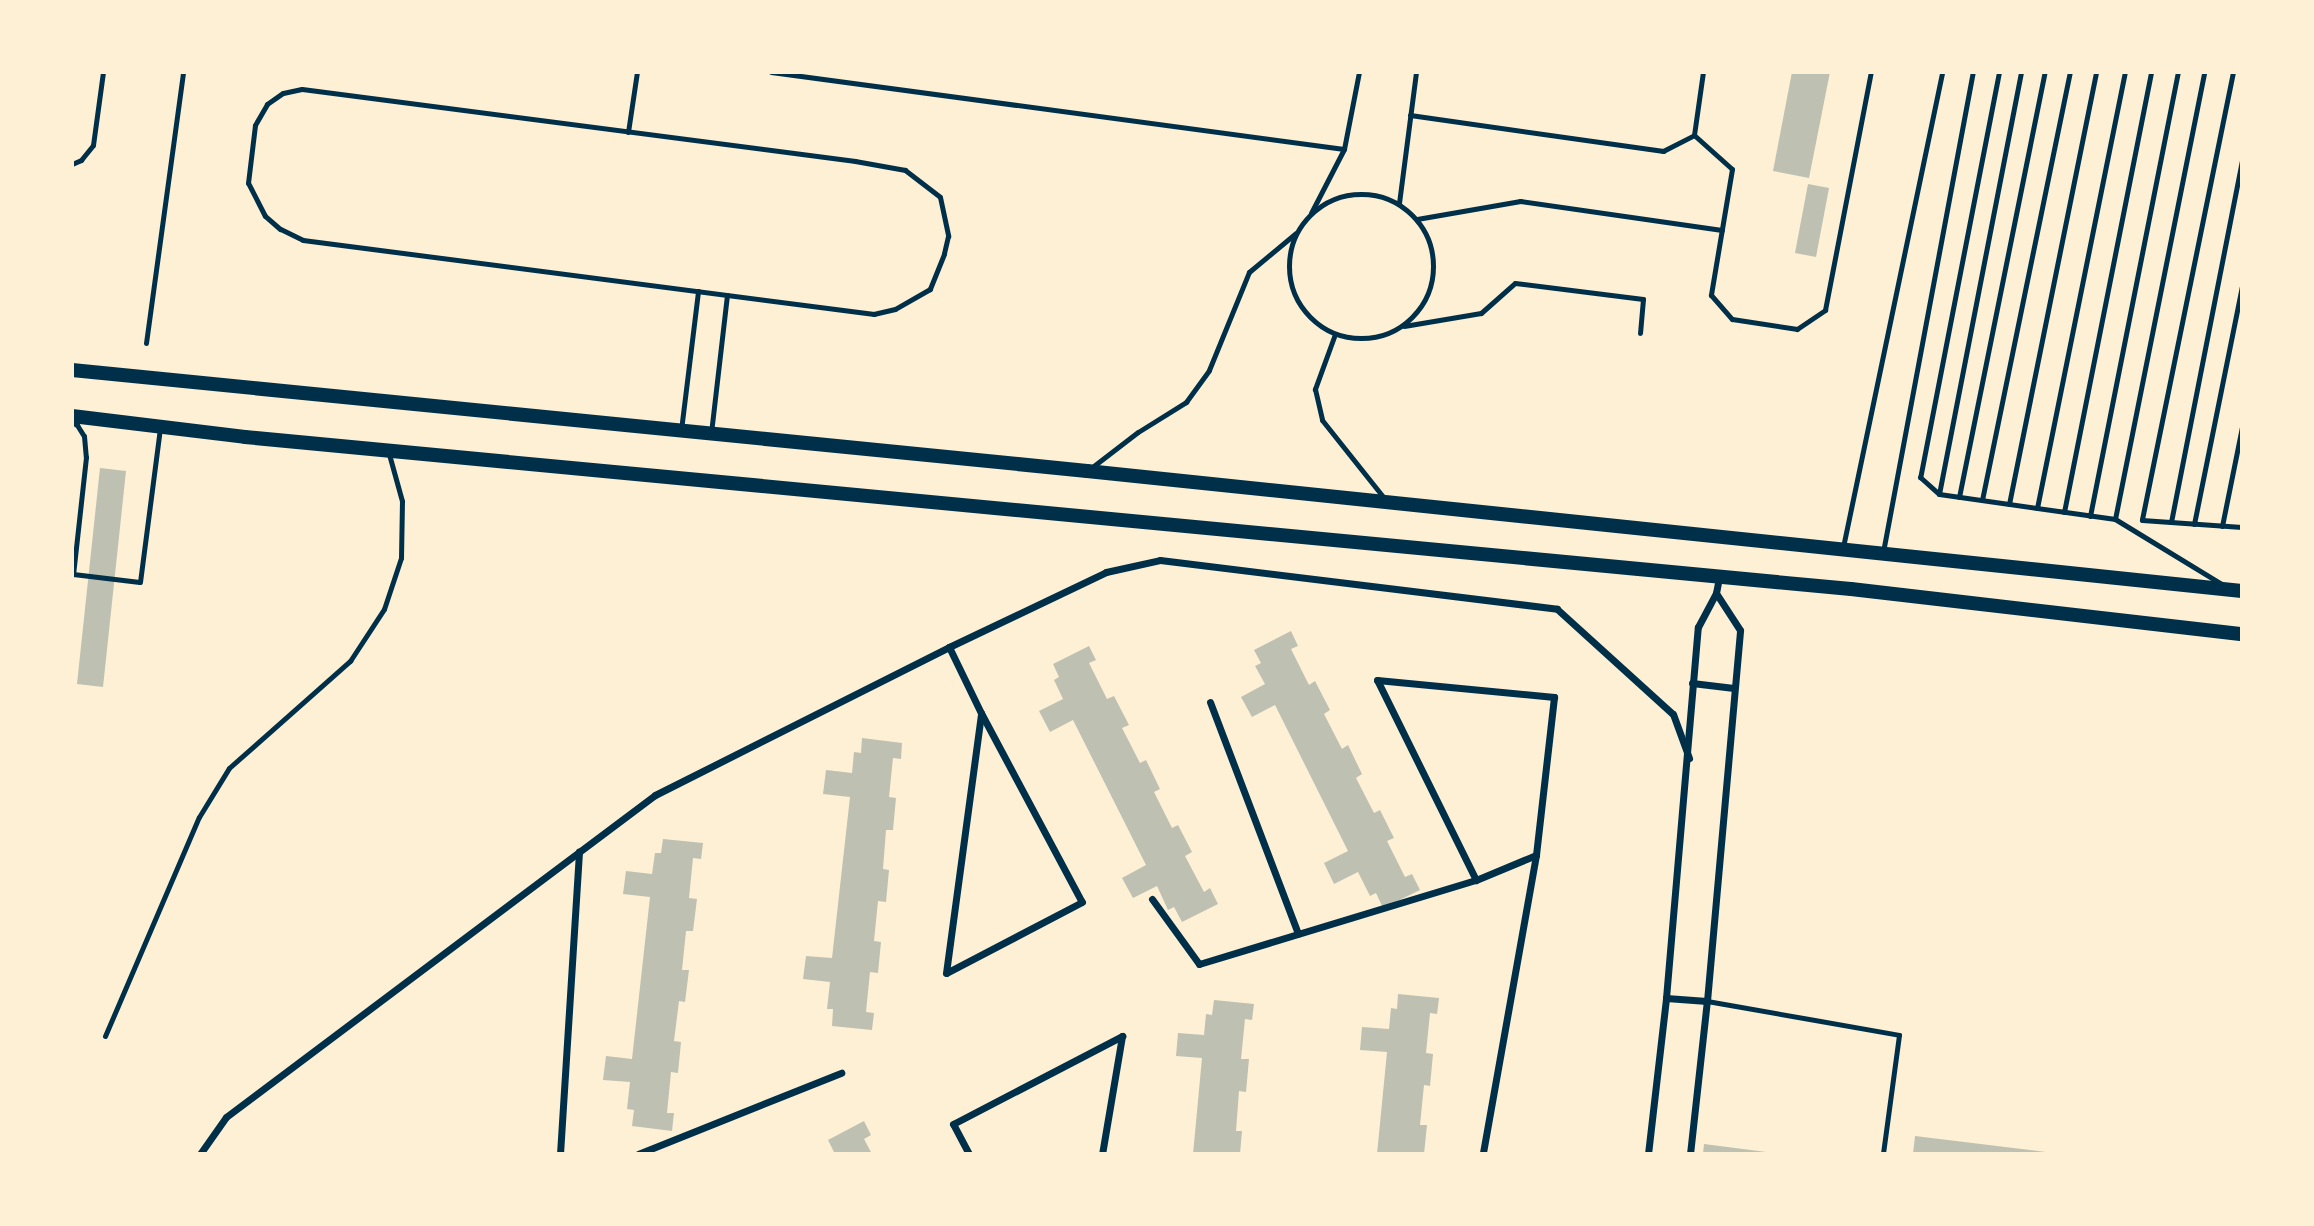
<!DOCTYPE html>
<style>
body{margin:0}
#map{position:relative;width:2314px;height:1226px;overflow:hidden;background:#fdf0d5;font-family:Ubuntu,sans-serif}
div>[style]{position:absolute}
.building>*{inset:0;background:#bec0b2}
.service>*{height:5px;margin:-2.5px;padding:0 2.5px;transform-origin:2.5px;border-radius:2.5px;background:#003049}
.service>.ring{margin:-2.5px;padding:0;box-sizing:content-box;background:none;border:5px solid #003049;border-radius:50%}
.minor>*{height:7px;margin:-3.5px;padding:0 3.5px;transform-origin:3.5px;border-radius:3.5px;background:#003049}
.secondary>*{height:14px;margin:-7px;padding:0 7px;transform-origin:7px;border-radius:7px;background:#003049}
span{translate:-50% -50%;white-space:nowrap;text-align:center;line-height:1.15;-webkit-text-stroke:5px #fdf0d5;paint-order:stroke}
.frame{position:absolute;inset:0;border:74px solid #fdf0d5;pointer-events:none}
</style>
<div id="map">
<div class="building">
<i style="clip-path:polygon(1792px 72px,1830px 72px,1809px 178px,1773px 171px)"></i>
<i style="clip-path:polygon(1808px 184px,1829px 188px,1816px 257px,1795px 253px)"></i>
<i style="clip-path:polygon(100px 468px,126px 471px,103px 687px,77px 684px)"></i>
<i style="clip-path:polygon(1291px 631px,1298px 646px,1291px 649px,1309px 685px,1315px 681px,1330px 710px,1324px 714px,1342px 749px,1348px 745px,1362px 774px,1356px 778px,1374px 813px,1380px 810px,1394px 838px,1387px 841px,1405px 877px,1412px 874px,1420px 890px,1383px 908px,1376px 893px,1370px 896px,1358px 872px,1334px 884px,1324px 863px,1348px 851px,1275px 705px,1252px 717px,1241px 697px,1265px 684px,1255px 666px,1261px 663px,1254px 650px)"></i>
<i style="clip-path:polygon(1089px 646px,1096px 660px,1089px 663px,1107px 699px,1114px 696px,1129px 725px,1122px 728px,1140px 763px,1146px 760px,1160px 789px,1154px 792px,1172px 828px,1178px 825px,1192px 852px,1185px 856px,1204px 892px,1210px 888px,1218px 904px,1182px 922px,1174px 907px,1168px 910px,1157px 886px,1133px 898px,1122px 878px,1146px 865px,1073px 720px,1050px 732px,1039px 711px,1063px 699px,1054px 680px,1059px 677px,1053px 664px)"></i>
<i style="clip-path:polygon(862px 738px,902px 743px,901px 759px,893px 758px,889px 797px,896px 798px,893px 830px,886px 830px,883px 869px,889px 870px,886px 902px,878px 901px,874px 941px,881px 942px,878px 973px,870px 972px,866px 1012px,874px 1013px,872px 1030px,832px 1026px,833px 1009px,827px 1009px,830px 982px,803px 979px,806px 956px,832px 958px,850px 797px,823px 794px,826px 770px,852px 773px,854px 752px,861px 753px)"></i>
<i style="clip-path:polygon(663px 839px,703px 843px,701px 859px,693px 858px,689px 898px,697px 899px,693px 931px,686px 931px,682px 970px,689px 970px,685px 1002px,679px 1001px,674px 1041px,681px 1042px,678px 1073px,671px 1072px,667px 1113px,674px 1113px,672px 1131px,632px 1126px,634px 1110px,627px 1109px,630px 1082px,603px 1080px,606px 1056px,632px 1059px,650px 897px,623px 894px,626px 871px,652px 874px,655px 853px,661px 853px)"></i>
<i style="clip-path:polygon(1398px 994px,1439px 998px,1437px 1014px,1430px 1013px,1426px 1053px,1433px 1054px,1430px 1086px,1424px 1085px,1420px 1125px,1427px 1125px,1424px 1154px,1377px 1154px,1387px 1052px,1360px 1050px,1362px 1027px,1389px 1029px,1391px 1008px,1397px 1009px)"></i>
<i style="clip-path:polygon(1214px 1000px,1254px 1004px,1252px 1020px,1245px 1019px,1241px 1059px,1249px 1059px,1246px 1092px,1239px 1091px,1236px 1131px,1242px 1131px,1240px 1154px,1193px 1154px,1202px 1058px,1176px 1056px,1178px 1033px,1204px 1035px,1206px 1014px,1212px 1015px)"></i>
<i style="clip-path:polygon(864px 1121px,871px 1135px,864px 1139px,872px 1154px,835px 1154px,828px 1140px)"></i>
<i style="clip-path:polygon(1915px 1136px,2054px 1153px,2054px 1154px,1913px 1154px)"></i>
<i style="clip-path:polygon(1704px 1144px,1774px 1153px,1774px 1154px,1703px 1154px)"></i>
</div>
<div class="service">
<i style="left:771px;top:72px;width:578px;rotate:7.65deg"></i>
<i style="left:1999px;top:72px;width:413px;rotate:101deg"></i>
<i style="left:1920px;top:477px;width:25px;rotate:42deg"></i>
<i style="left:1939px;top:494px;width:178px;rotate:8.1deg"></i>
<i style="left:2115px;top:519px;width:127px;rotate:31.4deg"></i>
<i style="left:2233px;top:72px;width:457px;rotate:101.5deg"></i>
<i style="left:2142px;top:520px;width:100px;rotate:4deg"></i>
<i style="left:302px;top:89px;width:558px;rotate:7.42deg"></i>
<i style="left:855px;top:161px;width:51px;rotate:10.2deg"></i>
<i style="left:905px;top:170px;width:44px;rotate:37.6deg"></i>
<i style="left:940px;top:197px;width:40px;rotate:78deg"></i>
<i style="left:948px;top:236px;width:18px;rotate:103deg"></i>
<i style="left:944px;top:254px;width:38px;rotate:112deg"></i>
<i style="left:930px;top:289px;width:40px;rotate:150.3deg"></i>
<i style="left:895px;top:309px;width:22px;rotate:167deg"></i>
<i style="left:874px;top:314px;width:576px;rotate:-172.62deg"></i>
<i style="left:303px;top:240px;width:25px;rotate:-154deg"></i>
<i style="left:280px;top:229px;width:20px;rotate:-139deg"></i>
<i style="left:265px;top:216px;width:37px;rotate:-117deg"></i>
<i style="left:248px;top:183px;width:58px;rotate:-83.1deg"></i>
<i style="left:255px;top:125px;width:24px;rotate:-60deg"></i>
<i style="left:267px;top:104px;width:19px;rotate:-35deg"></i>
<i style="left:283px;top:93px;width:19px;rotate:-12deg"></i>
<i style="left:1410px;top:115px;width:256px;rotate:8.1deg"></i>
<i style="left:1663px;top:151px;width:35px;rotate:-27deg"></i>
<i style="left:628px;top:132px;width:61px;rotate:-81.5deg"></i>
<i style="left:1694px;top:135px;width:51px;rotate:41.8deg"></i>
<i style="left:1732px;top:169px;width:128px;rotate:99.5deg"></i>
<i style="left:1711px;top:295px;width:32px;rotate:49deg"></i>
<i style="left:1732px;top:319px;width:66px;rotate:8.7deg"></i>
<i style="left:1797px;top:329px;width:34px;rotate:-34deg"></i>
<i style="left:1825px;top:310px;width:242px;rotate:-79.1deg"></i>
<i style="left:1694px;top:135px;width:64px;rotate:-81.9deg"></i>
<i style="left:72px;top:164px;width:10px;rotate:-24deg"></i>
<i style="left:81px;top:160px;width:19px;rotate:-51deg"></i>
<i style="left:93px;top:145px;width:74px;rotate:-82.2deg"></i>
<i class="ring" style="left:1289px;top:194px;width:139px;height:139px"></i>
<i style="left:1399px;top:203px;width:132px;rotate:-82.6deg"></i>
<i style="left:1311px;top:213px;width:72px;rotate:-62.7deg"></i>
<i style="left:1344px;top:149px;width:78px;rotate:-79deg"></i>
<i style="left:1417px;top:219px;width:105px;rotate:-9.9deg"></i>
<i style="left:1520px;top:201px;width:204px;rotate:8.2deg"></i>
<i style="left:1404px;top:326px;width:78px;rotate:-9.6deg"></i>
<i style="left:1481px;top:313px;width:45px;rotate:-41.4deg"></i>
<i style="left:1515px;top:283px;width:129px;rotate:7.1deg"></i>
<i style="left:1643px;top:299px;width:34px;rotate:95deg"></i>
<i style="left:1335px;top:334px;width:59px;rotate:110deg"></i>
<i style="left:1315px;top:389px;width:32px;rotate:77deg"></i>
<i style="left:1322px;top:420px;width:100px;rotate:51.5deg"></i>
<i style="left:146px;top:343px;width:274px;rotate:-82.2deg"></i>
<i style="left:72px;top:422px;width:6px;rotate:31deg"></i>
<i style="left:77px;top:425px;width:13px;rotate:58deg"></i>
<i style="left:84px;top:436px;width:21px;rotate:85deg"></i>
<i style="left:86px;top:457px;width:118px;rotate:96.3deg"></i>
<i style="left:73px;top:574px;width:67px;rotate:6.8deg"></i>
<i style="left:140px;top:582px;width:156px;rotate:-82.6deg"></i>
<i style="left:681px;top:430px;width:140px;rotate:-83deg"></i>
<i style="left:711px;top:433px;width:139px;rotate:-83.4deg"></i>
<i style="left:1091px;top:468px;width:59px;rotate:-37.5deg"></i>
<i style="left:1138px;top:432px;width:57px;rotate:-32deg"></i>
<i style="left:1186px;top:402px;width:39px;rotate:-54deg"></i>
<i style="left:1209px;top:370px;width:106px;rotate:-67.8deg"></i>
<i style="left:1249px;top:272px;width:61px;rotate:-39.7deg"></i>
<i style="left:1939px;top:494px;width:430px;rotate:-79deg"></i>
<i style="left:1959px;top:497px;width:434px;rotate:-78.6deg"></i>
<i style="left:1982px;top:500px;width:437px;rotate:-78.4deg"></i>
<i style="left:2009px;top:504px;width:441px;rotate:-78.6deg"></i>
<i style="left:2037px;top:508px;width:445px;rotate:-78.6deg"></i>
<i style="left:2064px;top:512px;width:449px;rotate:-78.8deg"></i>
<i style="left:2090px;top:516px;width:453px;rotate:-78.8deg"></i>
<i style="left:2115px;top:519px;width:456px;rotate:-78.7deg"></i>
<i style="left:2171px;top:522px;width:368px;rotate:-78.9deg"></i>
<i style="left:2194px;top:524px;width:242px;rotate:-78.6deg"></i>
<i style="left:2222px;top:526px;width:101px;rotate:-78.6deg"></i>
<i style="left:1843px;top:547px;width:485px;rotate:-78.2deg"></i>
<i style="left:1883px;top:552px;width:488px;rotate:-79.4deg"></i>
<i style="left:1707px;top:1001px;width:195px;rotate:10deg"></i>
<i style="left:1899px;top:1035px;width:120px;rotate:97.7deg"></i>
<i style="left:105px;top:1036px;width:238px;rotate:-66.8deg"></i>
<i style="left:199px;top:817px;width:57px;rotate:-58.5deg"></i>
<i style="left:229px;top:768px;width:162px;rotate:-41.5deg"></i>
<i style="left:350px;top:661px;width:62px;rotate:-56.8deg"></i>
<i style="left:384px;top:609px;width:54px;rotate:-71.6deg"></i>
<i style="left:401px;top:558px;width:57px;rotate:-89deg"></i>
<i style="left:402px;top:501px;width:49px;rotate:-105.5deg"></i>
</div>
<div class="minor">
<i style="left:949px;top:647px;width:73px;rotate:64.1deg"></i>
<i style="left:1692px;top:683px;width:42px;rotate:6.8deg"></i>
<i style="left:1210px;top:702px;width:248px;rotate:69.2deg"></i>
<i style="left:981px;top:713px;width:214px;rotate:61.9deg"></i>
<i style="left:1082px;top:902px;width:153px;rotate:152.4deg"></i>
<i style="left:946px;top:973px;width:262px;rotate:-82.3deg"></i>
<i style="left:1476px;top:880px;width:223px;rotate:-116.3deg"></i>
<i style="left:1377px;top:680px;width:178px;rotate:5.5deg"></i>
<i style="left:1554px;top:697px;width:159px;rotate:96.5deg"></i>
<i style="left:1536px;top:855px;width:304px;rotate:100.1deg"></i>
<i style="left:1152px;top:899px;width:80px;rotate:54.1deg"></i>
<i style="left:1199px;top:964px;width:289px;rotate:-16.9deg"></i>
<i style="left:1476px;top:880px;width:65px;rotate:-22.6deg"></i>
<i style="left:1666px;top:998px;width:41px;rotate:4.2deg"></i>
<i style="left:200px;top:1154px;width:45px;rotate:-54.9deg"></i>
<i style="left:226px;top:1117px;width:536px;rotate:-36.89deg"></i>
<i style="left:655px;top:795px;width:329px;rotate:-26.7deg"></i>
<i style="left:949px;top:647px;width:174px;rotate:-25.5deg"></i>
<i style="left:1106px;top:572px;width:55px;rotate:-12.5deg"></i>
<i style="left:1160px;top:560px;width:400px;rotate:7deg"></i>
<i style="left:1557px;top:609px;width:156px;rotate:42.2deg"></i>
<i style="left:1673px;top:714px;width:47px;rotate:70deg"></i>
<i style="left:560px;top:1154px;width:303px;rotate:-86.4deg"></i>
<i style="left:638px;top:1154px;width:219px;rotate:-21.8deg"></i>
<i style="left:969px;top:1154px;width:34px;rotate:-118deg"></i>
<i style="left:953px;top:1124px;width:191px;rotate:-27.5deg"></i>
<i style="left:1122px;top:1036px;width:120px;rotate:99.6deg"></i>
<i style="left:1648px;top:1154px;width:157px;rotate:-83.4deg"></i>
<i style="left:1666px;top:998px;width:372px;rotate:-85.1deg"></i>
<i style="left:1698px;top:627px;width:38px;rotate:-62deg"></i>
<i style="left:1716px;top:593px;width:16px;rotate:-79deg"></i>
<i style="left:1690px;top:1154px;width:154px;rotate:-83.7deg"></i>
<i style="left:1707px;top:1001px;width:372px;rotate:-84.9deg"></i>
<i style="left:1740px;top:630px;width:44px;rotate:-123deg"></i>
</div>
<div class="secondary">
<i style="left:72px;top:370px;width:1020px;rotate:5.68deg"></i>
<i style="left:1087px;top:471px;width:1161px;rotate:5.93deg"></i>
<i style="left:72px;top:416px;width:174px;rotate:6.9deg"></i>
<i style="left:245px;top:437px;width:1613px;rotate:5.41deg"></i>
<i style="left:1851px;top:589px;width:394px;rotate:6.6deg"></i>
</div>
<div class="frame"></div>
</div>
